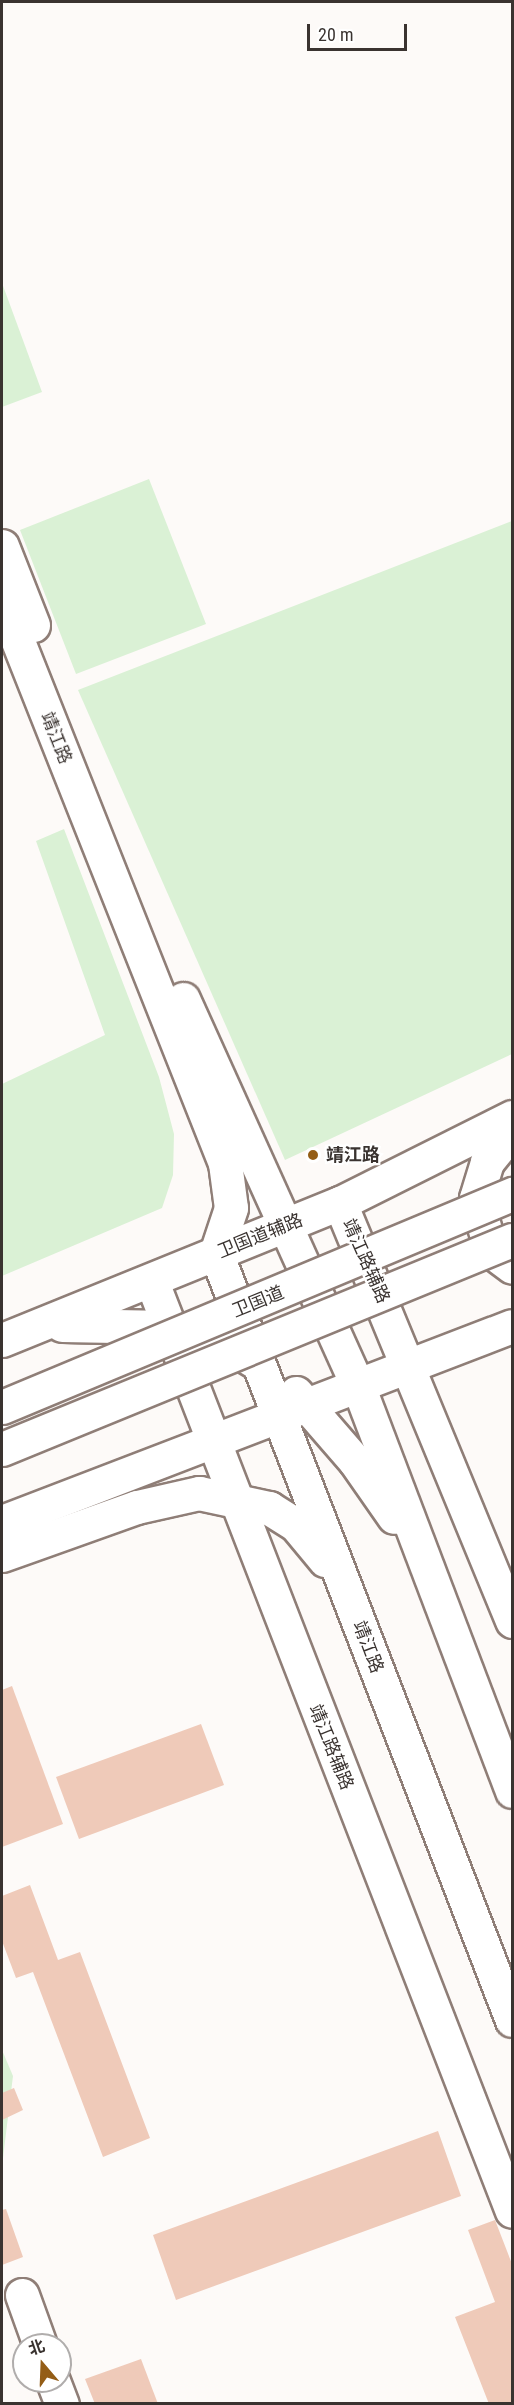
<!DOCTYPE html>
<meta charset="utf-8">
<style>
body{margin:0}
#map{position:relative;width:514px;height:2405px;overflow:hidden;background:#fdfaf8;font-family:"Roboto Condensed","Noto Sans SC",sans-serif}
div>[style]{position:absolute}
.green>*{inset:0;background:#daf1d5}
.building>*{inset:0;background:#efcab9}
.roads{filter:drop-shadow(2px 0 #8f7e77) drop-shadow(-2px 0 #8f7e77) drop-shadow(0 2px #8f7e77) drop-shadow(0 -2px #8f7e77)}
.minor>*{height:33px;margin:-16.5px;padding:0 16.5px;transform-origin:16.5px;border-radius:16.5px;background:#fff}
.major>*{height:33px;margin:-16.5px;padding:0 16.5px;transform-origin:16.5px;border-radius:16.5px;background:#fff}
.bridges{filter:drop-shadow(2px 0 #8f7e77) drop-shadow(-2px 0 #8f7e77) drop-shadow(0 2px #8f7e77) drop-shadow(0 -2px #8f7e77)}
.highway-bridge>*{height:33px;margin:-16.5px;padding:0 16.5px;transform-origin:16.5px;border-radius:16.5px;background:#fff}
.dots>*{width:16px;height:16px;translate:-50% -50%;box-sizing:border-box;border:3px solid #fff;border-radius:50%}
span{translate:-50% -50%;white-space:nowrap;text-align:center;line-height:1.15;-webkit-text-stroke:4.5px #fff;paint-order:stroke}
.street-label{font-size:18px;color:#3a3330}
.poi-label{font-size:18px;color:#3a3330;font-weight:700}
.left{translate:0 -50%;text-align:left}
.frame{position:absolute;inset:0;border:3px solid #3a3330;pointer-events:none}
.north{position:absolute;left:12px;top:2333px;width:60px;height:60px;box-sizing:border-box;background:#fff;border:2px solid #b0adac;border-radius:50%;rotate:341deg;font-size:16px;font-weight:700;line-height:24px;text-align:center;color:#3a3330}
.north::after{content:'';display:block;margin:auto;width:21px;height:27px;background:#945d16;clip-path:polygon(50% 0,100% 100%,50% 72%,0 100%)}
.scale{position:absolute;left:307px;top:24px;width:100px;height:27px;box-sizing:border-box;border:3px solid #3a3330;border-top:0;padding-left:8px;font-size:18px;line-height:21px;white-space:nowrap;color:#3a3330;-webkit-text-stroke:4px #fff;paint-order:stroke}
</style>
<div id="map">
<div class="green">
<i style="clip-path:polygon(2px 283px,42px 392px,2px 407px)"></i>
<i style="clip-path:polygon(149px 479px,206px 624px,76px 674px,20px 530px)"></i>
<i style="clip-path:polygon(512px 521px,512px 1054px,285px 1160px,78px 690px)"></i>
<i style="clip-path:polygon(64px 829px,159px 1077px,174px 1134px,173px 1175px,162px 1208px,2px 1276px,2px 1084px,105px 1035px,36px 841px)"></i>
<i style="clip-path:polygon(2px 2050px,13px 2076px,2px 2166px)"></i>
</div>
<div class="building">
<i style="clip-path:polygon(12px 1686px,63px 1824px,2px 1847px,2px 1690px)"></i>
<i style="clip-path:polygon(201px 1724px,224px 1785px,79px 1839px,56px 1777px)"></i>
<i style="clip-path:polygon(30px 1885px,58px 1960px,80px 1952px,150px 2138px,103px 2157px,33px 1972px,16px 1978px,2px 1941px,2px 1896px)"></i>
<i style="clip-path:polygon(14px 2088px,23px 2110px,2px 2120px,2px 2093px)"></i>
<i style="clip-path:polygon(438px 2131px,461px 2196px,176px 2300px,153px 2235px)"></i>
<i style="clip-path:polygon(6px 2209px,23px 2257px,2px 2265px,2px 2210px)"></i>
<i style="clip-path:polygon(495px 2220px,512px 2264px,512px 2404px,489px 2404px,455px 2317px,495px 2302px,468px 2230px)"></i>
<i style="clip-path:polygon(141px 2359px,158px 2404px,95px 2404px,85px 2379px)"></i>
</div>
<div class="roads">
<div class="minor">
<i style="left:340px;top:1203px;width:452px;rotate:67.6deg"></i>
<i style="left:152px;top:1282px;width:996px;rotate:68.82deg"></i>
<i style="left:22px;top:2295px;width:53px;rotate:70.2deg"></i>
<i style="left:53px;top:2381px;width:25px;rotate:69deg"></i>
</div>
<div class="major">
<i style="left:2px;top:546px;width:85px;rotate:68.6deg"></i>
<i style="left:2px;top:601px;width:605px;rotate:68.36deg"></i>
<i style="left:225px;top:1163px;width:45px;rotate:82.4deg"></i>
<i style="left:231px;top:1208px;width:47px;rotate:108.4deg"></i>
<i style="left:216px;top:1253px;width:822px;rotate:68.9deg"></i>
<i style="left:183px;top:999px;width:427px;rotate:65.7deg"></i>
<i style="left:359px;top:1388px;width:431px;rotate:69.2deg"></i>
<i style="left:512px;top:1131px;width:40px;rotate:129deg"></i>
<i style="left:487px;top:1162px;width:38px;rotate:107deg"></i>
<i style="left:476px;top:1198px;width:55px;rotate:74.2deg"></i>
<i style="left:491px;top:1251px;width:26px;rotate:37deg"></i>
<i style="left:62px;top:1325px;width:106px;rotate:1.1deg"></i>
<i style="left:168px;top:1327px;width:58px;rotate:15.9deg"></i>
<i style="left:224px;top:1343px;width:39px;rotate:31deg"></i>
<i style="left:2px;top:1340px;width:365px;rotate:-22.1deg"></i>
<i style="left:340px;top:1203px;width:192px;rotate:-26.6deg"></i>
<i style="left:296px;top:1393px;width:90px;rotate:49.1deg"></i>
<i style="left:355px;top:1461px;width:68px;rotate:55.1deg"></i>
<i style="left:2px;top:1522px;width:546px;rotate:-21.02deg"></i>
<i style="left:2px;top:1555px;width:143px;rotate:-19.6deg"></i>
<i style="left:137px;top:1507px;width:64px;rotate:-12.7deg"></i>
<i style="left:199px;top:1493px;width:72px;rotate:12.1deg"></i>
<i style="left:269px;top:1508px;width:31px;rotate:32deg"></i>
<i style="left:295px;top:1524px;width:47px;rotate:50.2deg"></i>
</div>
</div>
<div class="bridges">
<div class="highway-bridge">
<i style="left:2px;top:1407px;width:553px;rotate:-22.67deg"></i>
<i style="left:2px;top:1449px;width:551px;rotate:-22.28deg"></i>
</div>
</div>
<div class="dots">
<i style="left:313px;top:1155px;background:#945d16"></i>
</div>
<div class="street-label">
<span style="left:56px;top:738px;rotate:68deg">靖江路</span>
<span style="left:260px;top:1236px;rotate:-22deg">卫国道辅路</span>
<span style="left:366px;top:1261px;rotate:66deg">靖江路辅路</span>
<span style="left:258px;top:1302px;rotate:-22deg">卫国道</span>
<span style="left:368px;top:1647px;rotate:69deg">靖江路</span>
<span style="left:331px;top:1747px;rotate:68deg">靖江路辅路</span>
</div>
<div class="poi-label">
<span class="left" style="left:326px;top:1155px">靖江路</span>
</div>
<div class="frame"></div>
<div class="north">北</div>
<div class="scale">20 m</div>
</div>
